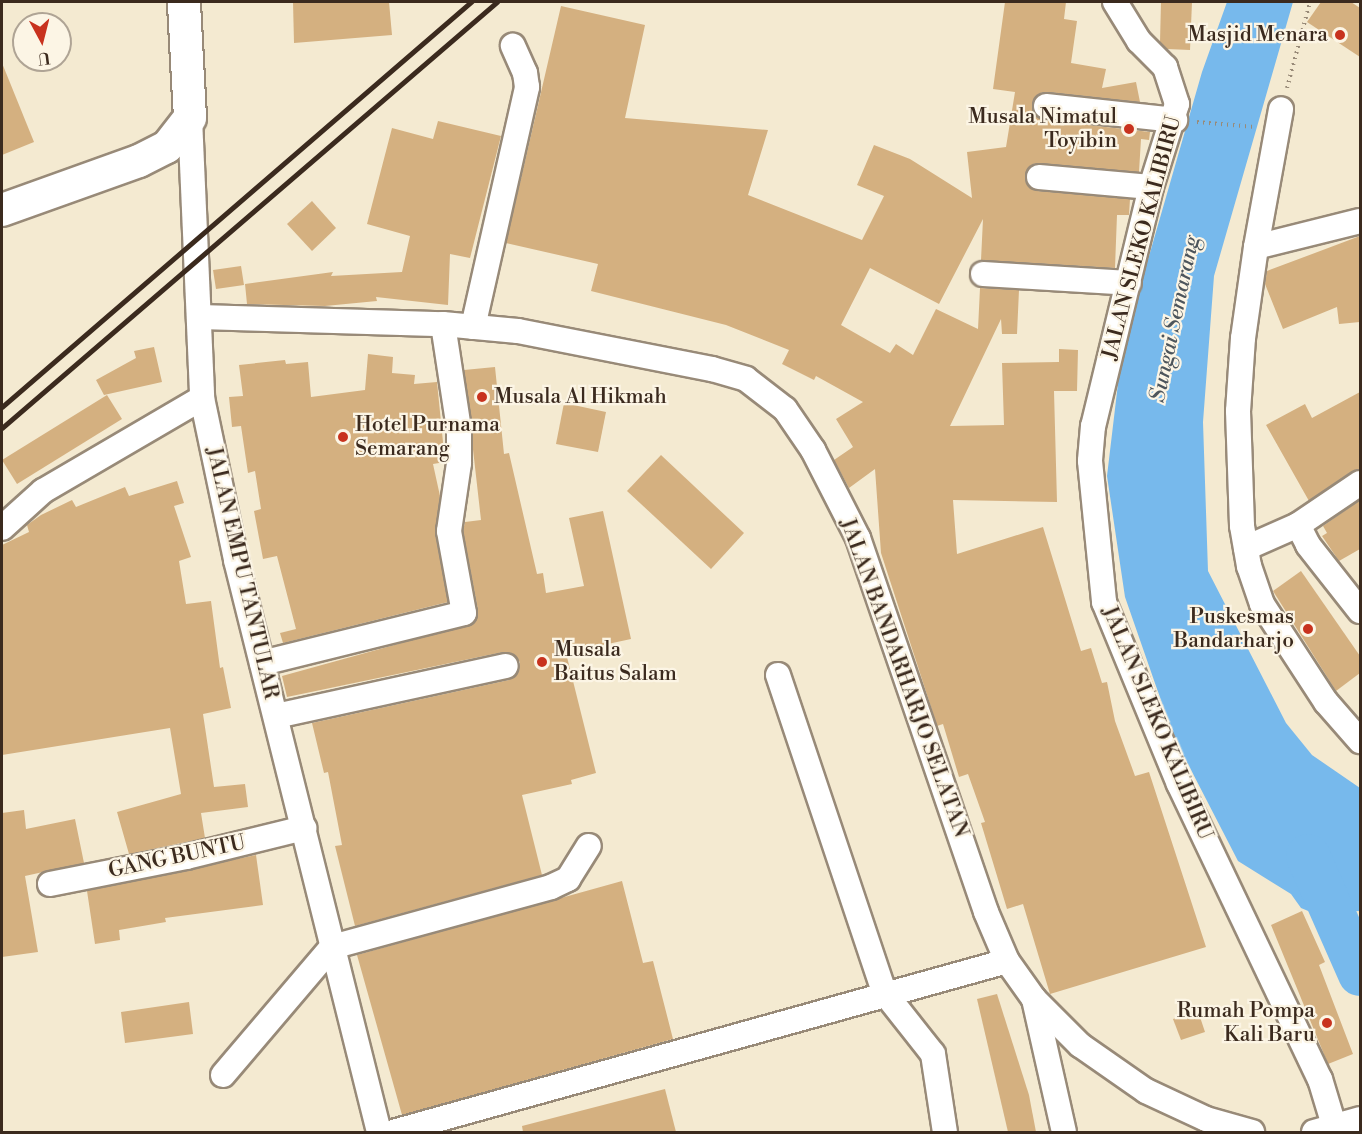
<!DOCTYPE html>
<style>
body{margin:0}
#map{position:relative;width:1362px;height:1134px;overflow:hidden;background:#f4ead1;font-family:"Libre Bodoni",serif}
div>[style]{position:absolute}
.water>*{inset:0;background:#77b9ec}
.river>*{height:44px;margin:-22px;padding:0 22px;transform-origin:22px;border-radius:22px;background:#77b9ec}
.building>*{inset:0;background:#d4b080}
.path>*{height:4px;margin-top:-2px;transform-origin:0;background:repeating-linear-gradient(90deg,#988a78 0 1.5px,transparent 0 6px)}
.roads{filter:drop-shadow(2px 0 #988a78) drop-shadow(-2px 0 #988a78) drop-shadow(0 2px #988a78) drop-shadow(0 -2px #988a78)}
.minor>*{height:24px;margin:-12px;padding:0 12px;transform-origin:12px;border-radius:12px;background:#fff}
.major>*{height:32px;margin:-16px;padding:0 16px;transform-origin:16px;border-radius:16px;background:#fff}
.rail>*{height:4.5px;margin:-2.25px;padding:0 2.25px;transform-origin:2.25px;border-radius:2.25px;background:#3b2a1e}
.dots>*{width:16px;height:16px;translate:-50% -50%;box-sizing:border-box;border:3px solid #fcf5e5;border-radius:50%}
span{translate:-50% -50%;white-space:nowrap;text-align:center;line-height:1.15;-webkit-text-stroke:4.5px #fcf5e5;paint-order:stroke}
.poi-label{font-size:21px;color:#3b2a1e}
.right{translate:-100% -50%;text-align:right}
.left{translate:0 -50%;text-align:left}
.street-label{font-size:21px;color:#3b2a1e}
.water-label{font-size:22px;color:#4d555c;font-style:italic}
.frame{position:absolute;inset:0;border:3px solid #3b2a1e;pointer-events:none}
.north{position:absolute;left:12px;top:12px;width:60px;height:60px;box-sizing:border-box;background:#fcf5e5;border:2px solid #afa495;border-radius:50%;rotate:173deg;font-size:16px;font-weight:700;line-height:24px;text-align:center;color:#3b2a1e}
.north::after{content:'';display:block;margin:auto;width:21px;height:27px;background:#c8321e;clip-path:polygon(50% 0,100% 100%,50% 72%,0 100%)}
</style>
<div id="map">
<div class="water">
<i style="clip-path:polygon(1227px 2px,1293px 2px,1214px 276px,1203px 422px,1208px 571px,1286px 723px,1312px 755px,1360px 788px,1360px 911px,1313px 913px,1301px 908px,1291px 894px,1238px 861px,1173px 735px,1125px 597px,1107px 476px,1122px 350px,1202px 72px)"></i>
</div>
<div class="river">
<i style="left:1308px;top:856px;width:129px;rotate:66.2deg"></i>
</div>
<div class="building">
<i style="clip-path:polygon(293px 2px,389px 2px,392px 35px,294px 43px)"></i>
<i style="clip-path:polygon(1005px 2px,1066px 2px,1064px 19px,1077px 21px,1071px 63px,1106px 69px,1102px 88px,1136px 82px,1140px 102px,1048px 92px,1040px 93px,1032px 104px,1033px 112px,1044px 120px,1150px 132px,1149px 140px,1141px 139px,1139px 172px,1040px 163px,1033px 164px,1025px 175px,1026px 183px,1037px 191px,1130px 199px,1129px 215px,1117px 215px,1115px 268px,981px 260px,983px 219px,939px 304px,870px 268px,841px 325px,890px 353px,896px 344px,913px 355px,936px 309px,978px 329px,980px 288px,1019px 290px,1017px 334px,1002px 334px,1001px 319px,950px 426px,1004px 425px,1002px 363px,1059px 362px,1059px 349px,1078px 350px,1077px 391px,1054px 391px,1057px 502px,953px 500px,957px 554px,1043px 527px,1081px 651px,1091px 648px,1102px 683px,1107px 682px,1115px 721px,1135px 776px,1149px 772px,1206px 947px,1050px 994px,1023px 904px,1007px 909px,981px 823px,985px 822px,968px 774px,959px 777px,943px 724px,937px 726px,932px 710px,881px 553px,875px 469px,849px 488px,834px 460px,853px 447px,836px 419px,863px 402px,816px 376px,814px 380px,782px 364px,789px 350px,726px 325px,591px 291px,598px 264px,506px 243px,561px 6px,645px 25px,625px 118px,768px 130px,748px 195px,862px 240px,884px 196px,857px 185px,874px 145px,910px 159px,972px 198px,967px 152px,1006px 147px,1015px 92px,993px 89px)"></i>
<i style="clip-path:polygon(1161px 2px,1192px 2px,1190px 50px,1167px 49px,1160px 42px)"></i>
<i style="clip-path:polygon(1321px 2px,1351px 2px,1360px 8px,1360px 57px,1307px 22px)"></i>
<i style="clip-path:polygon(2px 63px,34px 142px,2px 155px)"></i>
<i style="clip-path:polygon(438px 121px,501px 136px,470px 258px,450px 254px,448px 305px,376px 297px,377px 301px,325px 306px,247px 304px,245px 284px,333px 272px,331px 276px,402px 272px,410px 236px,367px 224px,392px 128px,433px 139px)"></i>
<i style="clip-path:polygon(312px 201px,336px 228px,312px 251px,287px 224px)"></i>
<i style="clip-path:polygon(1360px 236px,1360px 322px,1339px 324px,1337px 307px,1283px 329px,1265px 284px,1267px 271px)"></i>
<i style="clip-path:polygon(241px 266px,244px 285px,216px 289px,213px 270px)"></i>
<i style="clip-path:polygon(154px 347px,162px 382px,104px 395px,96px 380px,136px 358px,134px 351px)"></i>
<i style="clip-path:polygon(368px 354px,393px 357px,392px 373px,415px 375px,414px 384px,437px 382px,445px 462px,433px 464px,440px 496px,435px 533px,448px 602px,283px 643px,280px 633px,296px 629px,277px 556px,263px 559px,254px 511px,261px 509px,255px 471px,248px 473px,241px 426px,232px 427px,229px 397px,243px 396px,239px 365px,285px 360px,286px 364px,308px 362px,311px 397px,365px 390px)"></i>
<i style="clip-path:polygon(495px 367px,504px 454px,509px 453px,537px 574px,543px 573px,546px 593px,584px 586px,569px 518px,603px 511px,631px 639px,566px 653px,596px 773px,571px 780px,572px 784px,522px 795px,542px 875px,355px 926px,335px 846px,342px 845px,328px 772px,324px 773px,312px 723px,509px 680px,519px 671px,520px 662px,511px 653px,503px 652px,287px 697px,282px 676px,474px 623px,478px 610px,463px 531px,465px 522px,481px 520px,464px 370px)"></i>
<i style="clip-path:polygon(1360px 392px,1360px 469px,1309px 501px,1266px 425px,1305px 404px,1312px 418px)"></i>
<i style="clip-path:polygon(107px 395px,122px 419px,17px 484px,2px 460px)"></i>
<i style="clip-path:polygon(564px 403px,606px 412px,598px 452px,556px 444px)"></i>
<i style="clip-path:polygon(661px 455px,744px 533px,711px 569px,627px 491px)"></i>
<i style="clip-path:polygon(177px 481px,184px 503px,174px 506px,191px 557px,179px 561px,186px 604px,211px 601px,220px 668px,223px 667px,231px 708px,203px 714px,214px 787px,245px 784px,248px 807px,201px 813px,205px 838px,129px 854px,117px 812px,181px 794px,170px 728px,2px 755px,2px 545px,29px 532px,27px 525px,41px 515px,72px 500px,76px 507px,125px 487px,129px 496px)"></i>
<i style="clip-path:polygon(1360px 500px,1360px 549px,1339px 561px,1322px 536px,1327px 533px,1323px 526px)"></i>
<i style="clip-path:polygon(1301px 571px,1360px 656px,1360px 673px,1336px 691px,1273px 591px)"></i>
<i style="clip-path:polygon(24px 810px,26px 829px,75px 819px,84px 863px,25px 876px,38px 952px,2px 957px,2px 813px)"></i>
<i style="clip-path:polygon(256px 855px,263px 905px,165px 918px,166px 922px,119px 930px,120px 940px,95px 944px,87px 891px)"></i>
<i style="clip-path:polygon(622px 881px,643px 963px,653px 961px,673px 1039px,402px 1115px,357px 955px)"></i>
<i style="clip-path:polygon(1302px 911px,1325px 962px,1319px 965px,1353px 1054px,1328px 1064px,1271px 925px)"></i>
<i style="clip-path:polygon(997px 994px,1029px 1095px,1036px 1132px,1008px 1132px,977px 999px)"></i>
<i style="clip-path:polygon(189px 1002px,193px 1034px,125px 1043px,121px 1012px)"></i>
<i style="clip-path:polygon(1198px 1011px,1205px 1032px,1181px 1040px,1173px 1019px)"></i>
<i style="clip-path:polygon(665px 1089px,676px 1132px,523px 1132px,522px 1126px)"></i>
</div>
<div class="path">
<i style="left:1287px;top:88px;width:89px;rotate:-75deg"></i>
<i style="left:1197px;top:122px;width:58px;rotate:4.9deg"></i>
</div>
<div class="roads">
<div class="minor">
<i style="left:1115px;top:2px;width:46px;rotate:58.4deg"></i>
<i style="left:1139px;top:41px;width:37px;rotate:45deg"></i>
<i style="left:1165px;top:67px;width:39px;rotate:72deg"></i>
<i style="left:1177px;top:104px;width:87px;rotate:107.4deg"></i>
<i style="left:1151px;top:187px;width:246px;rotate:103.6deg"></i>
<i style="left:1093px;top:426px;width:35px;rotate:95deg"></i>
<i style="left:1090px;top:461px;width:142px;rotate:84.3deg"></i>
<i style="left:1104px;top:602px;width:197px;rotate:67.6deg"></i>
<i style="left:1179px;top:784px;width:327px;rotate:64.5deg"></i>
<i style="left:1320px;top:1079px;width:55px;rotate:73.2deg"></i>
<i style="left:1046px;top:106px;width:130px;rotate:6.2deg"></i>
<i style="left:190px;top:118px;width:280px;rotate:87.5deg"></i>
<i style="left:202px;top:398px;width:166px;rotate:78.1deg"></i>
<i style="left:236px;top:560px;width:590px;rotate:75.96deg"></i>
<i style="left:1039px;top:177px;width:112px;rotate:5.1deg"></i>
<i style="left:1360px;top:221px;width:107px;rotate:166deg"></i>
<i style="left:1256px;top:247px;width:92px;rotate:98.1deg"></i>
<i style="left:1243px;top:338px;width:73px;rotate:93.9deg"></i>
<i style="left:1238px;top:411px;width:115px;rotate:88deg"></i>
<i style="left:1242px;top:526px;width:41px;rotate:80.1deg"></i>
<i style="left:1249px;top:566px;width:40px;rotate:71.1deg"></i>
<i style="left:1262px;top:604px;width:117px;rotate:56.9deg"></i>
<i style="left:1326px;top:702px;width:52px;rotate:48.9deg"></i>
<i style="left:1256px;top:247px;width:140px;rotate:-79.7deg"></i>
<i style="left:983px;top:274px;width:146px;rotate:3.5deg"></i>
<i style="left:200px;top:317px;width:243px;rotate:1.7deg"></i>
<i style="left:443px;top:324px;width:75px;rotate:5.3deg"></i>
<i style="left:518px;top:331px;width:198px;rotate:11.1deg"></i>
<i style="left:712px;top:369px;width:35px;rotate:16deg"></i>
<i style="left:746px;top:379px;width:49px;rotate:37.6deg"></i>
<i style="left:785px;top:409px;width:50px;rotate:55.7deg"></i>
<i style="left:813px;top:450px;width:99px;rotate:62.9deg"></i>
<i style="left:858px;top:538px;width:395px;rotate:71.1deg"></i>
<i style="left:986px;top:912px;width:53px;rotate:66.8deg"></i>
<i style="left:1007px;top:961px;width:47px;rotate:54.6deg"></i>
<i style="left:1034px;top:999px;width:65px;rotate:45deg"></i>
<i style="left:1080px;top:1045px;width:80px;rotate:34.9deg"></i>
<i style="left:1146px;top:1091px;width:66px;rotate:25deg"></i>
<i style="left:1206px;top:1119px;width:48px;rotate:15.8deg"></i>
<i style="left:473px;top:327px;width:246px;rotate:-77.3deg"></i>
<i style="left:527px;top:87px;width:14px;rotate:-98deg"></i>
<i style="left:525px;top:73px;width:30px;rotate:-114deg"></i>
<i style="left:1298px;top:525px;width:22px;rotate:63deg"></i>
<i style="left:1308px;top:545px;width:84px;rotate:51.8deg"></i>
<i style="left:2px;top:528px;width:55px;rotate:-42.1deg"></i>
<i style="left:43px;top:491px;width:184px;rotate:-30.3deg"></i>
<i style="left:1246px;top:548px;width:57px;rotate:-23.9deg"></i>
<i style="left:1298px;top:525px;width:75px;rotate:-34.1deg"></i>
<i style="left:262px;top:663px;width:208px;rotate:-13.9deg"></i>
<i style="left:464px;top:613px;width:83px;rotate:-100.4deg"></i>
<i style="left:449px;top:531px;width:69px;rotate:-81.6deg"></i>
<i style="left:459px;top:463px;width:34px;rotate:-90deg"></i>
<i style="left:459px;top:429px;width:106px;rotate:-98.7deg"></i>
<i style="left:778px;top:675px;width:334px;rotate:71.5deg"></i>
<i style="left:884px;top:992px;width:79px;rotate:51.7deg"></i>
<i style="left:933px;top:1054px;width:79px;rotate:81.3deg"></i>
<i style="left:276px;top:716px;width:235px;rotate:-12.3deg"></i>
<i style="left:50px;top:884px;width:139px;rotate:-11.2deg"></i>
<i style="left:186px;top:857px;width:122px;rotate:-13.8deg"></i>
<i style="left:1034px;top:999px;width:136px;rotate:77.3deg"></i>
<i style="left:223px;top:1075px;width:168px;rotate:-49.6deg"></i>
<i style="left:332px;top:947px;width:227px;rotate:-15.3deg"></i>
<i style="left:551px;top:887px;width:19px;rotate:-25deg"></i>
<i style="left:568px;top:879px;width:39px;rotate:-58deg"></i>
<i style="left:393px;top:1132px;width:637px;rotate:-15.56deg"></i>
<i style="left:1314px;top:1132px;width:48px;rotate:-15.8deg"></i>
</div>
<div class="major">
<i style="left:2px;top:210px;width:145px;rotate:-19.7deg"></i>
<i style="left:139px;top:161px;width:31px;rotate:-27deg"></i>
<i style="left:167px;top:147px;width:37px;rotate:-52deg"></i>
<i style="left:190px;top:118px;width:116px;rotate:-93deg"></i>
</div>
</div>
<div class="rail">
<i style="left:2px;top:407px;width:620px;rotate:-40.81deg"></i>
<i style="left:2px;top:428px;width:653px;rotate:-40.72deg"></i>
</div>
<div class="dots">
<i style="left:1340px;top:35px;background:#c8321e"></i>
<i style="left:1129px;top:129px;background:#c8321e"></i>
<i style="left:482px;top:397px;background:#c8321e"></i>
<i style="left:343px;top:437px;background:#c8321e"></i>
<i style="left:1308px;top:629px;background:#c8321e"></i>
<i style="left:542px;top:662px;background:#c8321e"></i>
<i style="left:1327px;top:1023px;background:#c8321e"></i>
</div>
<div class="poi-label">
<span class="right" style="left:1328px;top:35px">Masjid Menara</span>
<span class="right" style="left:1117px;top:129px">Musala Nimatul<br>Toyibin</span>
<span class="left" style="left:494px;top:397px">Musala Al Hikmah</span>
<span class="left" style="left:355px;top:437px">Hotel Purnama<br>Semarang</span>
<span class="right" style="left:1294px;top:629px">Puskesmas<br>Bandarharjo</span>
<span class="left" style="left:554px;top:662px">Musala<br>Baitus Salam</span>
<span class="right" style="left:1315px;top:1023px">Rumah Pompa<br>Kali Baru</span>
</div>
<div class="street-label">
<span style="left:1142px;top:238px;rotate:-75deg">JALAN SLEKO KALIBIRU</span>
<span style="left:242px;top:573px;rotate:77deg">JALAN EMPU TANTULAR</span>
<span style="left:904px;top:678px;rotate:70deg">JALAN BANDARHARJO SELATAN</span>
<span style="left:1157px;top:723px;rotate:67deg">JALAN SLEKO KALIBIRU</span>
<span style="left:177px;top:857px;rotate:-12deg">GANG BUNTU</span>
</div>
<div class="water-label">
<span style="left:1175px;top:319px;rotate:-78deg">Sungai Semarang</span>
</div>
<div class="frame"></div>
<div class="north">U</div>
</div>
